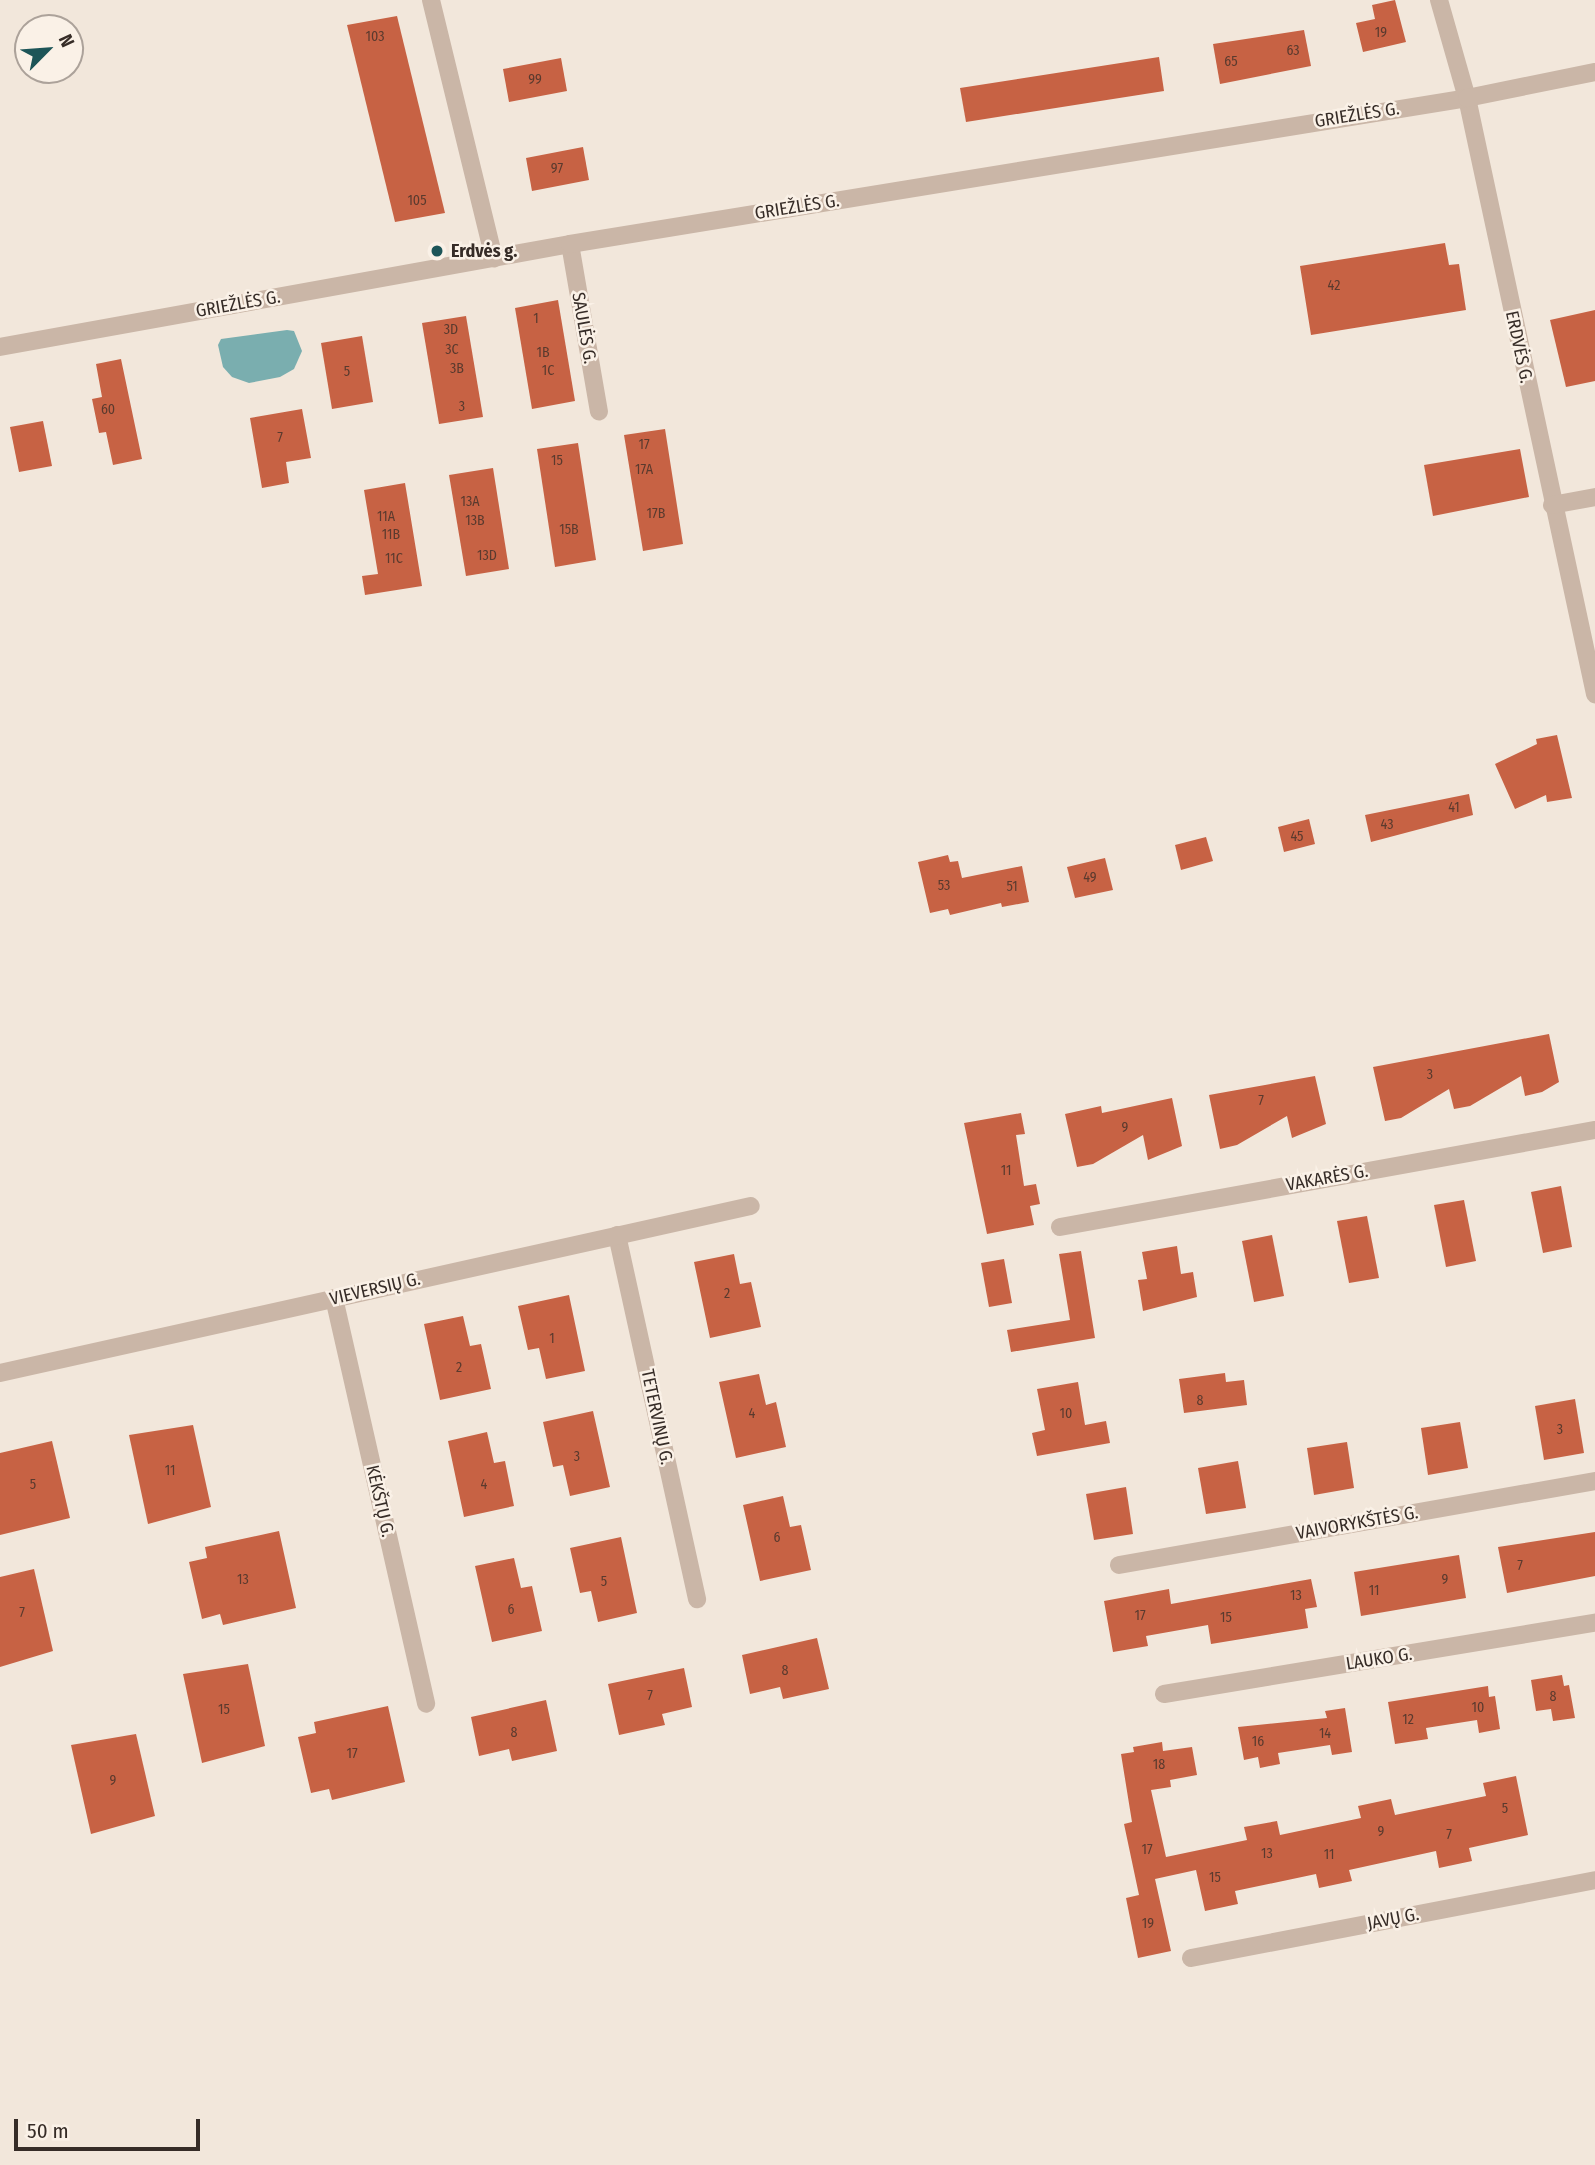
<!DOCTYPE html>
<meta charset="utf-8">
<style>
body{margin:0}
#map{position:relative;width:1595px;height:2165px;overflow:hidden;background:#f2e7db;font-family:"Fira Sans Condensed",sans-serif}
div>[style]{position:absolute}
.water>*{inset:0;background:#7aaeaf}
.building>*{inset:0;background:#c76244}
.street>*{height:18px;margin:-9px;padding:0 9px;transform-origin:9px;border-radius:9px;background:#cab6a7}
.dots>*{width:19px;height:19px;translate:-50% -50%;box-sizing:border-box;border:4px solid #faf1e7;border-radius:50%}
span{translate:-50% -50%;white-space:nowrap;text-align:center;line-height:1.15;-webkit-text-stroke:5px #faf1e7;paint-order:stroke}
.number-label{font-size:14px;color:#5a3a2e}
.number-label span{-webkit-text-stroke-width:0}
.street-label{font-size:18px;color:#362c27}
.poi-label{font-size:18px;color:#362c27;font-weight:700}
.left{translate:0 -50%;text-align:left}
.north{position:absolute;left:14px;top:14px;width:70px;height:70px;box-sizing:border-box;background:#faf1e7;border:2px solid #aca29a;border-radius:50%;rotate:65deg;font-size:19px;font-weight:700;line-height:28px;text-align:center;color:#362c27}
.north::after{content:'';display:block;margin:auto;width:24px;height:32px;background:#1d5558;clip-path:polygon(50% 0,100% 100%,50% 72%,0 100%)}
.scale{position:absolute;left:14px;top:2119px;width:186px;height:32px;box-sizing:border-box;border:4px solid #362c27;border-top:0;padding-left:9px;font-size:21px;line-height:24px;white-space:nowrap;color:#362c27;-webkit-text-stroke:5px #faf1e7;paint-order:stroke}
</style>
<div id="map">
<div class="water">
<i style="clip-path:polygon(287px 330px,294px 331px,302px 351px,294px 369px,280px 377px,249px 383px,232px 377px,223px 367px,218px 345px,221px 339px)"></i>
</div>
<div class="building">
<i style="clip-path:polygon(1395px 0,1406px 42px,1363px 52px,1356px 23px,1375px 19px,1372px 5px)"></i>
<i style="clip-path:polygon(397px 16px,445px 213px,395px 222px,347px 25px)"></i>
<i style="clip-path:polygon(1304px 30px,1311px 66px,1220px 84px,1213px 44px)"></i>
<i style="clip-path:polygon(1159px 57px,1164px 91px,966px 122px,960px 88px)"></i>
<i style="clip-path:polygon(561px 58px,567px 91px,509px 102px,503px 69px)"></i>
<i style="clip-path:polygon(583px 147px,589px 180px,532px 191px,526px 158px)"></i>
<i style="clip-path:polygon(1445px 243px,1449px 265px,1459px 264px,1466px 310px,1311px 335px,1300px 266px)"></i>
<i style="clip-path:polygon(558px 300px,575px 401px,532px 409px,515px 308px)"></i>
<i style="clip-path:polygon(1595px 310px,1595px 381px,1566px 387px,1550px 320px)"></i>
<i style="clip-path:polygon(466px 316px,483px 417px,439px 424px,422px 323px)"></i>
<i style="clip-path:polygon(362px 336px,373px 402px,332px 409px,321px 343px)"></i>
<i style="clip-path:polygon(121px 359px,142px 459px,113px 465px,106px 432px,99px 433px,92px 399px,102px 397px,96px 364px)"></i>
<i style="clip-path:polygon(302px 409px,311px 458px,286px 462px,289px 483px,262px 488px,250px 418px)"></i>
<i style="clip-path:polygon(43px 421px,52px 466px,19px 472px,10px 427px)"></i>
<i style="clip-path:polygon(665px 429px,683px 544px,643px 551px,624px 435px)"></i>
<i style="clip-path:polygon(578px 443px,596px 560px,555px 567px,537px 449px)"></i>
<i style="clip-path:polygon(1520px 449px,1529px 497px,1433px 516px,1424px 465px)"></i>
<i style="clip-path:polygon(493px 468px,509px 569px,466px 576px,449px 475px)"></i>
<i style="clip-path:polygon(405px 483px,422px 586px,365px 595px,362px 576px,378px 574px,364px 490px)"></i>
<i style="clip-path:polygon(1557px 735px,1572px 798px,1547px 802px,1546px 795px,1515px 809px,1495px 764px,1537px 744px,1536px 739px)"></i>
<i style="clip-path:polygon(1469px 794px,1473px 815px,1371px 842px,1365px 815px)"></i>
<i style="clip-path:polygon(1309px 819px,1315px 844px,1284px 852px,1278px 827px)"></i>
<i style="clip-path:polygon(1206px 837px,1213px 861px,1181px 870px,1175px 845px)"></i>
<i style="clip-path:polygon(948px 855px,950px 862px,958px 861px,962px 878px,1022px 866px,1029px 902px,1002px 907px,1001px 903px,950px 915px,948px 909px,930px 913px,918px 862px)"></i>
<i style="clip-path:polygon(1105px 858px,1113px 890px,1075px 898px,1067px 867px)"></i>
<i style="clip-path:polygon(1549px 1034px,1559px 1082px,1542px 1092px,1525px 1096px,1521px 1076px,1470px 1106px,1454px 1109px,1449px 1089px,1401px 1118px,1385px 1121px,1373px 1067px)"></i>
<i style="clip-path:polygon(1315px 1076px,1326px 1124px,1292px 1138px,1287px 1116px,1237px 1145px,1220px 1149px,1209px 1095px)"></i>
<i style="clip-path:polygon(1172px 1098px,1182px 1146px,1148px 1160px,1143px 1135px,1093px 1164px,1077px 1167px,1065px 1114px,1101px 1106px,1102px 1113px)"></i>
<i style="clip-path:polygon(1021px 1113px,1025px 1134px,1016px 1135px,1024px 1186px,1036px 1184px,1040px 1204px,1030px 1206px,1034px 1225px,987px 1234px,964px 1123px)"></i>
<i style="clip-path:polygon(1561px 1186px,1572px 1247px,1543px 1253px,1531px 1192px)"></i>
<i style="clip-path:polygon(1464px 1200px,1476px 1261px,1446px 1267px,1434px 1205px)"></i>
<i style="clip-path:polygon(1367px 1216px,1379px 1278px,1349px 1283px,1337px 1221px)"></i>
<i style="clip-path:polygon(1272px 1235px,1284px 1296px,1254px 1302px,1242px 1241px)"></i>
<i style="clip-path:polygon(1177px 1246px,1181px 1274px,1193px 1272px,1197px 1297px,1143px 1311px,1138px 1280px,1147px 1279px,1142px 1252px)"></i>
<i style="clip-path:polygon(1081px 1251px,1095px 1338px,1011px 1352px,1007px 1330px,1070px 1320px,1059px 1254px)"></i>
<i style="clip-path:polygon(734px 1254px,740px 1284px,751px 1282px,761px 1327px,710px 1338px,694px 1262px)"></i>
<i style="clip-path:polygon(1004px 1259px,1012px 1303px,989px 1307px,981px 1263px)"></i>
<i style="clip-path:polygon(569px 1295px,585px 1371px,546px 1379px,539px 1348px,528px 1350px,518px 1306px)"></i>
<i style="clip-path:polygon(463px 1316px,470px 1346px,481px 1344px,491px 1389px,440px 1400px,424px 1324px)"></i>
<i style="clip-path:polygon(1225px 1373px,1226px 1382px,1244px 1380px,1247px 1405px,1184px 1413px,1179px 1379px)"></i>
<i style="clip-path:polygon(759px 1374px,766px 1405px,776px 1402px,786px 1447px,736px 1458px,719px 1382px)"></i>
<i style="clip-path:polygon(1078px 1382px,1085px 1425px,1106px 1421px,1110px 1443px,1037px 1456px,1032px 1433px,1045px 1430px,1037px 1389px)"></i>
<i style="clip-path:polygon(1575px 1399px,1584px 1453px,1544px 1460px,1535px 1406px)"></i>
<i style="clip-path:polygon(593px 1411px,610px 1487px,570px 1496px,563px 1465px,553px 1467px,543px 1422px)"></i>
<i style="clip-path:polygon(1460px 1422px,1468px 1468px,1428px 1475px,1421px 1428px)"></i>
<i style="clip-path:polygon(193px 1425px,211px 1507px,148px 1524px,129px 1435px)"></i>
<i style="clip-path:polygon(487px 1432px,494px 1463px,505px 1461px,514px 1506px,464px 1517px,448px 1441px)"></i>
<i style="clip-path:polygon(52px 1441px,70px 1518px,0 1535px,0 1453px)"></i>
<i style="clip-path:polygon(1347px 1442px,1354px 1488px,1314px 1495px,1307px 1448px)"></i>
<i style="clip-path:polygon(1238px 1461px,1246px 1508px,1206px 1514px,1198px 1468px)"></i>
<i style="clip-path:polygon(1126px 1487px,1133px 1534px,1094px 1540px,1086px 1494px)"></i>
<i style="clip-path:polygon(783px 1496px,790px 1527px,801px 1525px,811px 1570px,760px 1581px,743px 1505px)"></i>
<i style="clip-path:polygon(279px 1531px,296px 1608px,223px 1625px,220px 1614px,202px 1619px,189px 1562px,207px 1558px,205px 1547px)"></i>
<i style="clip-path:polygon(1595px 1532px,1595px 1576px,1507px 1593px,1498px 1547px)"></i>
<i style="clip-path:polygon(621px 1537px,637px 1613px,598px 1622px,591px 1591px,580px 1593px,570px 1548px)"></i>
<i style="clip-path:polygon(1459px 1555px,1466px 1598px,1361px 1616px,1354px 1572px)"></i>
<i style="clip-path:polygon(514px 1558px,521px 1588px,532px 1586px,542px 1631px,492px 1642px,475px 1566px)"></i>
<i style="clip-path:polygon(34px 1569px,53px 1651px,0 1667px,0 1577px)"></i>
<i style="clip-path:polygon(1311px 1579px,1317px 1607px,1305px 1609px,1308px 1628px,1211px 1644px,1208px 1625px,1146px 1636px,1148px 1646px,1113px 1652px,1104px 1601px,1169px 1589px,1171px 1604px)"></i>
<i style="clip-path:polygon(817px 1638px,829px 1689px,783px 1699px,780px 1687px,750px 1694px,742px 1655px)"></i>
<i style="clip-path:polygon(248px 1664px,265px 1746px,202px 1763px,183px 1674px)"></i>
<i style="clip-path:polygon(684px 1668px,692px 1707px,662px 1714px,665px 1725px,619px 1735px,608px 1684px)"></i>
<i style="clip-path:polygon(1562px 1675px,1564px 1686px,1569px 1685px,1575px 1718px,1553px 1721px,1551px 1709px,1536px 1711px,1531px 1680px)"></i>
<i style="clip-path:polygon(1488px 1686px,1489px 1697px,1495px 1696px,1500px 1729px,1479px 1733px,1477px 1720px,1426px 1728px,1428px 1739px,1395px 1744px,1388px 1702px)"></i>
<i style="clip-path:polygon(546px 1700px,557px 1751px,512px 1761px,509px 1749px,479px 1756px,471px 1717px)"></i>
<i style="clip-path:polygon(388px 1706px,405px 1782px,332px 1800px,329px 1789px,311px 1793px,298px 1737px,316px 1733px,314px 1722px)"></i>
<i style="clip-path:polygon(1345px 1708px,1352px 1752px,1332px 1755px,1330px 1745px,1278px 1753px,1280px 1764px,1260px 1768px,1258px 1757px,1244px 1760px,1238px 1727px,1327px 1718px,1325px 1711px)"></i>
<i style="clip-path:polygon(136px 1734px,155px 1816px,91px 1834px,71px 1745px)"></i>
<i style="clip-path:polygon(1162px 1742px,1163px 1751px,1192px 1747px,1197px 1775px,1170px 1780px,1171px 1787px,1151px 1790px,1166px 1857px,1247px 1840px,1244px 1827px,1277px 1821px,1280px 1835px,1361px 1818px,1358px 1806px,1391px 1799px,1395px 1815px,1486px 1796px,1483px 1783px,1516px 1776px,1528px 1835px,1469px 1848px,1472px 1861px,1439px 1868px,1436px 1851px,1349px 1870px,1352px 1881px,1319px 1888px,1316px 1874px,1235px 1891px,1238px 1904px,1205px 1911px,1196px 1870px,1155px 1879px,1171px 1951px,1138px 1958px,1126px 1898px,1139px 1895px,1124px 1824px,1132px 1822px,1121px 1754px,1134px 1752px,1133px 1747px)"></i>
</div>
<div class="street">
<i style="left:431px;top:0;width:266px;rotate:76.3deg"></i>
<i style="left:1439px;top:0;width:102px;rotate:74.1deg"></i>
<i style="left:1467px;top:98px;width:610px;rotate:77.88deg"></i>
<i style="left:570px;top:244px;width:170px;rotate:80.2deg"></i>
<i style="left:0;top:347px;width:579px;rotate:-10.24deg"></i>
<i style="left:570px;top:244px;width:909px;rotate:-9.24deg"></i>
<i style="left:1467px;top:98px;width:131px;rotate:-11.5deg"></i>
<i style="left:1552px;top:505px;width:44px;rotate:-10.5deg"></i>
<i style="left:1060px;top:1227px;width:544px;rotate:-10.28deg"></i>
<i style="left:617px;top:1235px;width:373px;rotate:77.6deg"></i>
<i style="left:334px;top:1298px;width:416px;rotate:77.2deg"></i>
<i style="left:0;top:1373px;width:769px;rotate:-12.54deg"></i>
<i style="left:1119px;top:1565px;width:483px;rotate:-10deg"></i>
<i style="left:1164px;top:1694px;width:437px;rotate:-9.4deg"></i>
<i style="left:1191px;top:1958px;width:411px;rotate:-10.9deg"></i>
</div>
<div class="dots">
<i style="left:437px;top:251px;background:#1d5558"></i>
</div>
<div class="number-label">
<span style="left:1381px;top:33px">19</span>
<span style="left:375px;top:37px">103</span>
<span style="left:1293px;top:51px">63</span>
<span style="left:1231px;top:62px">65</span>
<span style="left:535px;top:80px">99</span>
<span style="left:557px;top:169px">97</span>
<span style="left:417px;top:201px">105</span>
<span style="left:1334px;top:286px">42</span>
<span style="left:536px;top:319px">1</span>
<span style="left:451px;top:330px">3D</span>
<span style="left:452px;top:350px">3C</span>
<span style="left:543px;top:353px">1B</span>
<span style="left:457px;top:369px">3B</span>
<span style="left:548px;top:371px">1C</span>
<span style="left:347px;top:372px">5</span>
<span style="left:462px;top:407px">3</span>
<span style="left:108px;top:410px">60</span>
<span style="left:280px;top:438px">7</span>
<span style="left:644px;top:445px">17</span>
<span style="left:557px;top:461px">15</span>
<span style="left:644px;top:470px">17A</span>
<span style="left:470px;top:502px">13A</span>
<span style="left:656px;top:514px">17B</span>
<span style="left:386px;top:517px">11A</span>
<span style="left:475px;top:521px">13B</span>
<span style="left:569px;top:530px">15B</span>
<span style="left:391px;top:535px">11B</span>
<span style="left:487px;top:556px">13D</span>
<span style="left:394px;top:559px">11C</span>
<span style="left:1454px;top:808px">41</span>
<span style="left:1387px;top:825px">43</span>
<span style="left:1297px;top:837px">45</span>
<span style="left:1090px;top:878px">49</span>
<span style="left:944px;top:886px">53</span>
<span style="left:1012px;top:887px">51</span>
<span style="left:1430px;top:1075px">3</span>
<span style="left:1261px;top:1101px">7</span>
<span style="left:1125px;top:1128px">9</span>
<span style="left:1006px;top:1171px">11</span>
<span style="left:727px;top:1294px">2</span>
<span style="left:552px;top:1339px">1</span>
<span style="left:459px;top:1368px">2</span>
<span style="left:1200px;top:1401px">8</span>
<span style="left:752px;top:1414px">4</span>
<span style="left:1066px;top:1414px">10</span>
<span style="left:1560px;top:1430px">3</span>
<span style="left:577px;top:1457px">3</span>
<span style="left:170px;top:1471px">11</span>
<span style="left:33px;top:1485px">5</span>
<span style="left:484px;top:1485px">4</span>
<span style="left:777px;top:1538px">6</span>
<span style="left:1520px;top:1566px">7</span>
<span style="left:243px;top:1580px">13</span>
<span style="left:1445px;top:1580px">9</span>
<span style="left:604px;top:1582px">5</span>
<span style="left:1374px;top:1591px">11</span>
<span style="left:1296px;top:1596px">13</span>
<span style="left:511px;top:1610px">6</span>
<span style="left:22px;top:1613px">7</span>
<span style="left:1140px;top:1616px">17</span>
<span style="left:1226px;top:1618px">15</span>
<span style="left:785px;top:1671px">8</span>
<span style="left:650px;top:1696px">7</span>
<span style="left:1553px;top:1697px">8</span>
<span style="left:1478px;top:1708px">10</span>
<span style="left:224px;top:1710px">15</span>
<span style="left:1408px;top:1720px">12</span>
<span style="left:514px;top:1733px">8</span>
<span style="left:1325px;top:1734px">14</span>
<span style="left:1258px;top:1742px">16</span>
<span style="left:352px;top:1754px">17</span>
<span style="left:1159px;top:1765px">18</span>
<span style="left:113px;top:1781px">9</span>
<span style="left:1505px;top:1809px">5</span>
<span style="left:1381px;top:1832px">9</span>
<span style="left:1449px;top:1835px">7</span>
<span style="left:1147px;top:1850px">17</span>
<span style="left:1267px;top:1854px">13</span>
<span style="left:1329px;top:1855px">11</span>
<span style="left:1215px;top:1878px">15</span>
<span style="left:1148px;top:1924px">19</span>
</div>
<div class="street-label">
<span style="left:1357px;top:115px;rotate:-9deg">GRIEŽLĖS G.</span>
<span style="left:797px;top:207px;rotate:-9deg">GRIEŽLĖS G.</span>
<span style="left:238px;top:304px;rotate:-10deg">GRIEŽLĖS G.</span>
<span style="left:584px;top:328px;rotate:80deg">SAULĖS G.</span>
<span style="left:1519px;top:347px;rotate:78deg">ERDVĖS G.</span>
<span style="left:1327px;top:1178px;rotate:-10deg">VAKARĖS G.</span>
<span style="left:375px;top:1289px;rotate:-13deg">VIEVERSIŲ G.</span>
<span style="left:657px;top:1417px;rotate:78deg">TETERVINŲ G.</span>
<span style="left:380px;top:1501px;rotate:77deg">KĖKŠTŲ G.</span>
<span style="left:1357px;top:1523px;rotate:-10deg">VAIVORYKŠTĖS G.</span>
<span style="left:1379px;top:1659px;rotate:-9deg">LAUKO G.</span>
<span style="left:1393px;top:1919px;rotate:-11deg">JAVŲ G.</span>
</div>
<div class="poi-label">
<span class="left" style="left:451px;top:251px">Erdvės g.</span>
</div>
<div class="north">N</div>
<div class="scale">50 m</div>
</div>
